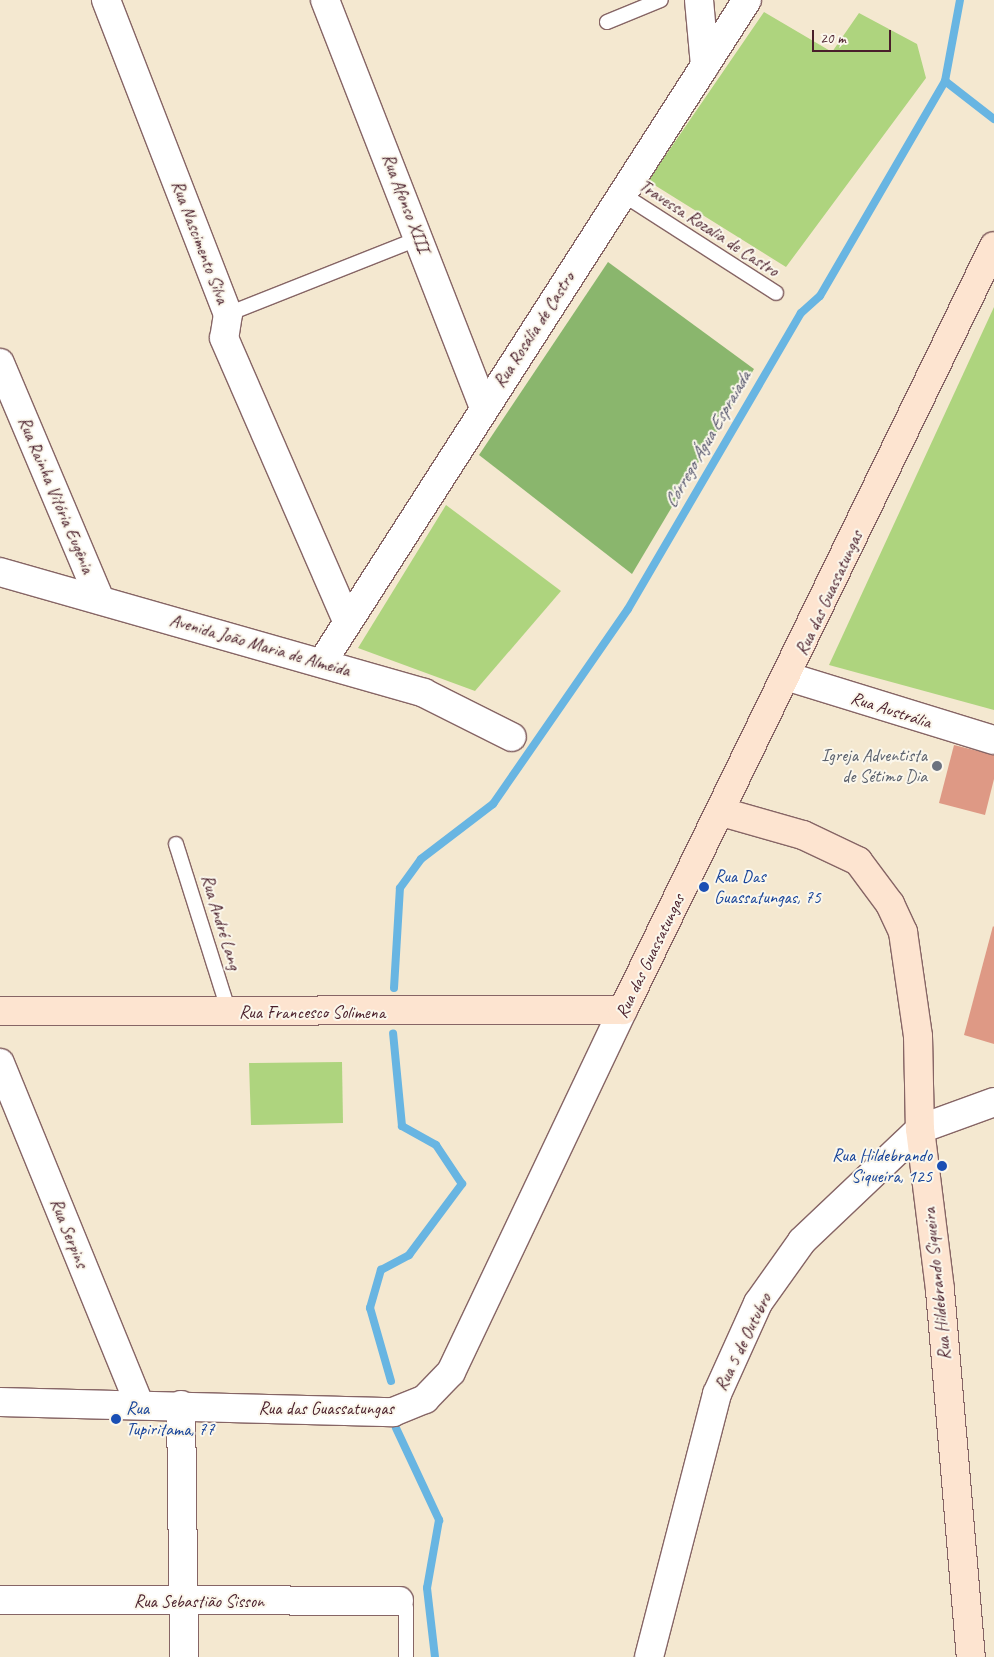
<!DOCTYPE html>
<meta charset="utf-8">
<style>
body{margin:0}
#map{position:relative;width:994px;height:1657px;overflow:hidden;background:#f4e8d0;font-family:Caveat,sans-serif}
div>[style]{position:absolute}
.green>*{inset:0;background:#aed47e}
.forest>*{inset:0;background:#8ab66d}
.stream>*{height:8px;margin:-4px;padding:0 4px;transform-origin:4px;border-radius:4px;background:#68b5e2}
.building>*{inset:0;background:#de9985}
.roads{filter:drop-shadow(1px 0 #866565) drop-shadow(-1px 0 #866565) drop-shadow(0 1px #866565) drop-shadow(0 -1px #866565)}
.lane>*{height:14px;margin:-7px;padding:0 7px;transform-origin:7px;border-radius:7px;background:#fff}
.street>*{height:28px;margin:-14px;padding:0 14px;transform-origin:14px;border-radius:14px;background:#fff}
.secondary>*{height:28px;margin:-14px;padding:0 14px;transform-origin:14px;border-radius:14px;background:#fde4d0}
.dots>*{width:14px;height:14px;translate:-50% -50%;box-sizing:border-box;border:2px solid #fbf7ec;border-radius:50%}
span{translate:-50% -50%;white-space:nowrap;text-align:center;line-height:1.15;-webkit-text-stroke:4px #fbf7ec;paint-order:stroke}
.street-label{font-size:18px;color:#4a1f2b}
.worship-label{font-size:18px;color:#5b616d}
.right{translate:-100% -50%;text-align:right}
.transit-label{font-size:18px;color:#164399}
.left{translate:0 -50%;text-align:left}
.water-label{font-size:19px;color:#54546b;font-style:italic}
.scale{position:absolute;left:812px;top:30px;width:79px;height:22px;box-sizing:border-box;border:2px solid #4a1f2b;border-top:0;padding-left:6px;font-size:15px;line-height:18px;white-space:nowrap;color:#4a1f2b;-webkit-text-stroke:4px #fbf7ec;paint-order:stroke}
</style>
<div id="map">
<div class="green">
<i style="clip-path:polygon(764px 12px,832px 52px,859px 13px,917px 44px,926px 78px,786px 267px,648px 181px)"></i>
<i style="clip-path:polygon(994px 307px,994px 710px,829px 665px)"></i>
<i style="clip-path:polygon(446px 505px,561px 591px,475px 691px,358px 648px)"></i>
<i style="clip-path:polygon(342px 1062px,343px 1123px,251px 1125px,249px 1063px)"></i>
</div>
<div class="forest">
<i style="clip-path:polygon(608px 262px,754px 369px,632px 574px,479px 455px)"></i>
</div>
<div class="stream">
<i style="left:945px;top:81px;width:62px;rotate:37.8deg"></i>
<i style="left:394px;top:988px;width:100px;rotate:-86.6deg"></i>
<i style="left:400px;top:888px;width:36px;rotate:-54deg"></i>
<i style="left:421px;top:859px;width:91px;rotate:-37.4deg"></i>
<i style="left:493px;top:804px;width:237px;rotate:-55.3deg"></i>
<i style="left:628px;top:609px;width:343px;rotate:-59.7deg"></i>
<i style="left:801px;top:313px;width:25px;rotate:-42deg"></i>
<i style="left:820px;top:296px;width:249px;rotate:-59.8deg"></i>
<i style="left:945px;top:81px;width:82px;rotate:-79.5deg"></i>
<i style="left:391px;top:1381px;width:76px;rotate:-106deg"></i>
<i style="left:370px;top:1308px;width:40px;rotate:-74deg"></i>
<i style="left:381px;top:1270px;width:32px;rotate:-28deg"></i>
<i style="left:409px;top:1255px;width:89px;rotate:-53.3deg"></i>
<i style="left:462px;top:1184px;width:47px;rotate:-123.7deg"></i>
<i style="left:436px;top:1145px;width:39px;rotate:-151deg"></i>
<i style="left:402px;top:1126px;width:93px;rotate:-95.5deg"></i>
<i style="left:396px;top:1428px;width:102px;rotate:64.9deg"></i>
<i style="left:439px;top:1520px;width:69px;rotate:100deg"></i>
<i style="left:427px;top:1588px;width:69px;rotate:83.4deg"></i>
</div>
<div class="building">
<i style="clip-path:polygon(954px 745px,994px 755px,994px 779px,985px 815px,939px 803px)"></i>
<i style="clip-path:polygon(993px 926px,994px 927px,994px 1044px,964px 1035px)"></i>
</div>
<div class="roads">
<div class="lane">
<i style="left:607px;top:22px;width:58px;rotate:-22.2deg"></i>
<i style="left:622px;top:194px;width:183px;rotate:32.7deg"></i>
<i style="left:228px;top:314px;width:206px;rotate:-21.6deg"></i>
<i style="left:176px;top:844px;width:176px;rotate:72.5deg"></i>
<i style="left:399px;top:1601px;width:10px;rotate:45deg"></i>
<i style="left:406px;top:1608px;width:49px;rotate:90deg"></i>
</div>
<div class="street">
<i style="left:106px;top:0;width:337px;rotate:68.8deg"></i>
<i style="left:228px;top:314px;width:24px;rotate:99deg"></i>
<i style="left:224px;top:338px;width:306px;rotate:66.5deg"></i>
<i style="left:325px;top:0;width:437px;rotate:68.7deg"></i>
<i style="left:699px;top:0;width:66px;rotate:84.8deg"></i>
<i style="left:0;top:363px;width:257px;rotate:67.1deg"></i>
<i style="left:0;top:572px;width:441px;rotate:15.9deg"></i>
<i style="left:424px;top:693px;width:98px;rotate:26.6deg"></i>
<i style="left:323px;top:661px;width:785px;rotate:-57.32deg"></i>
<i style="left:789px;top:677px;width:214px;rotate:17.1deg"></i>
<i style="left:0;top:1063px;width:366px;rotate:67.8deg"></i>
<i style="left:0;top:1402px;width:393px;rotate:1.5deg"></i>
<i style="left:393px;top:1412px;width:35px;rotate:-22deg"></i>
<i style="left:425px;top:1399px;width:37px;rotate:-46deg"></i>
<i style="left:451px;top:1372px;width:401px;rotate:-64.6deg"></i>
<i style="left:181px;top:1405px;width:252px;rotate:89.3deg"></i>
<i style="left:0;top:1600px;width:399px;rotate:0.1deg"></i>
<i style="left:649px;top:1657px;width:272px;rotate:-75.5deg"></i>
<i style="left:717px;top:1394px;width:100px;rotate:-65.7deg"></i>
<i style="left:758px;top:1303px;width:76px;rotate:-54.6deg"></i>
<i style="left:802px;top:1241px;width:163px;rotate:-43.5deg"></i>
<i style="left:920px;top:1129px;width:79px;rotate:-20deg"></i>
</div>
<div class="secondary">
<i style="left:722px;top:812px;width:84px;rotate:15.9deg"></i>
<i style="left:803px;top:835px;width:61px;rotate:25.3deg"></i>
<i style="left:858px;top:861px;width:54px;rotate:53.3deg"></i>
<i style="left:890px;top:904px;width:31px;rotate:65deg"></i>
<i style="left:903px;top:932px;width:105px;rotate:81.8deg"></i>
<i style="left:918px;top:1036px;width:93px;rotate:88.8deg"></i>
<i style="left:920px;top:1129px;width:162px;rotate:82.9deg"></i>
<i style="left:940px;top:1290px;width:368px;rotate:85.2deg"></i>
<i style="left:0;top:1011px;width:623px;rotate:-0.09deg"></i>
<i style="left:623px;top:1010px;width:849px;rotate:-64.1deg"></i>
</div>
</div>
<div class="dots">
<i style="left:937px;top:766px;background:#6b7280"></i>
<i style="left:704px;top:887px;background:#1a4fb4"></i>
<i style="left:942px;top:1166px;background:#1a4fb4"></i>
<i style="left:116px;top:1419px;background:#1a4fb4"></i>
</div>
<div class="street-label">
<span style="left:406px;top:203px;rotate:69deg">Rua Afonso XIII</span>
<span style="left:709px;top:228px;rotate:33deg">Travessa Rozalia de Castro</span>
<span style="left:200px;top:242px;rotate:69deg">Rua Nascimento Silva</span>
<span style="left:534px;top:330px;rotate:-57deg">Rua Rosália de Castro</span>
<span style="left:56px;top:495px;rotate:67deg">Rua Rainha Vitória Eugênia</span>
<span style="left:829px;top:593px;rotate:-65deg">Rua das Guassatungas</span>
<span style="left:260px;top:645px;rotate:16deg">Avenida João Maria de Almeida</span>
<span style="left:891px;top:710px;rotate:18deg">Rua Austrália</span>
<span style="left:221px;top:922px;rotate:73deg">Rua André Lang</span>
<span style="left:650px;top:956px;rotate:-64deg">Rua das Guassatungas</span>
<span style="left:312px;top:1012px">Rua Francesco Solimena</span>
<span style="left:69px;top:1233px;rotate:68deg">Rua Serpins</span>
<span style="left:937px;top:1284px;rotate:-96deg">Rua Hildebrando Siqueira</span>
<span style="left:743px;top:1342px;rotate:-64deg">Rua 5 de Outubro</span>
<span style="left:326px;top:1408px">Rua das Guassatungas</span>
<span style="left:199px;top:1601px">Rua Sebastião Sisson</span>
</div>
<div class="worship-label">
<span class="right" style="left:927px;top:766px">Igreja Adventista<br>de Sétimo Dia</span>
</div>
<div class="transit-label">
<span class="left" style="left:714px;top:887px">Rua Das<br>Guassatungas, 75</span>
<span class="right" style="left:932px;top:1166px">Rua Hildebrando<br>Siqueira, 125</span>
<span class="left" style="left:126px;top:1419px">Rua<br>Tupiritama, 77</span>
</div>
<div class="water-label">
<span style="left:708px;top:440px;rotate:-60deg">Córrego Água Espraiada</span>
</div>
<div class="scale">20 m</div>
</div>
